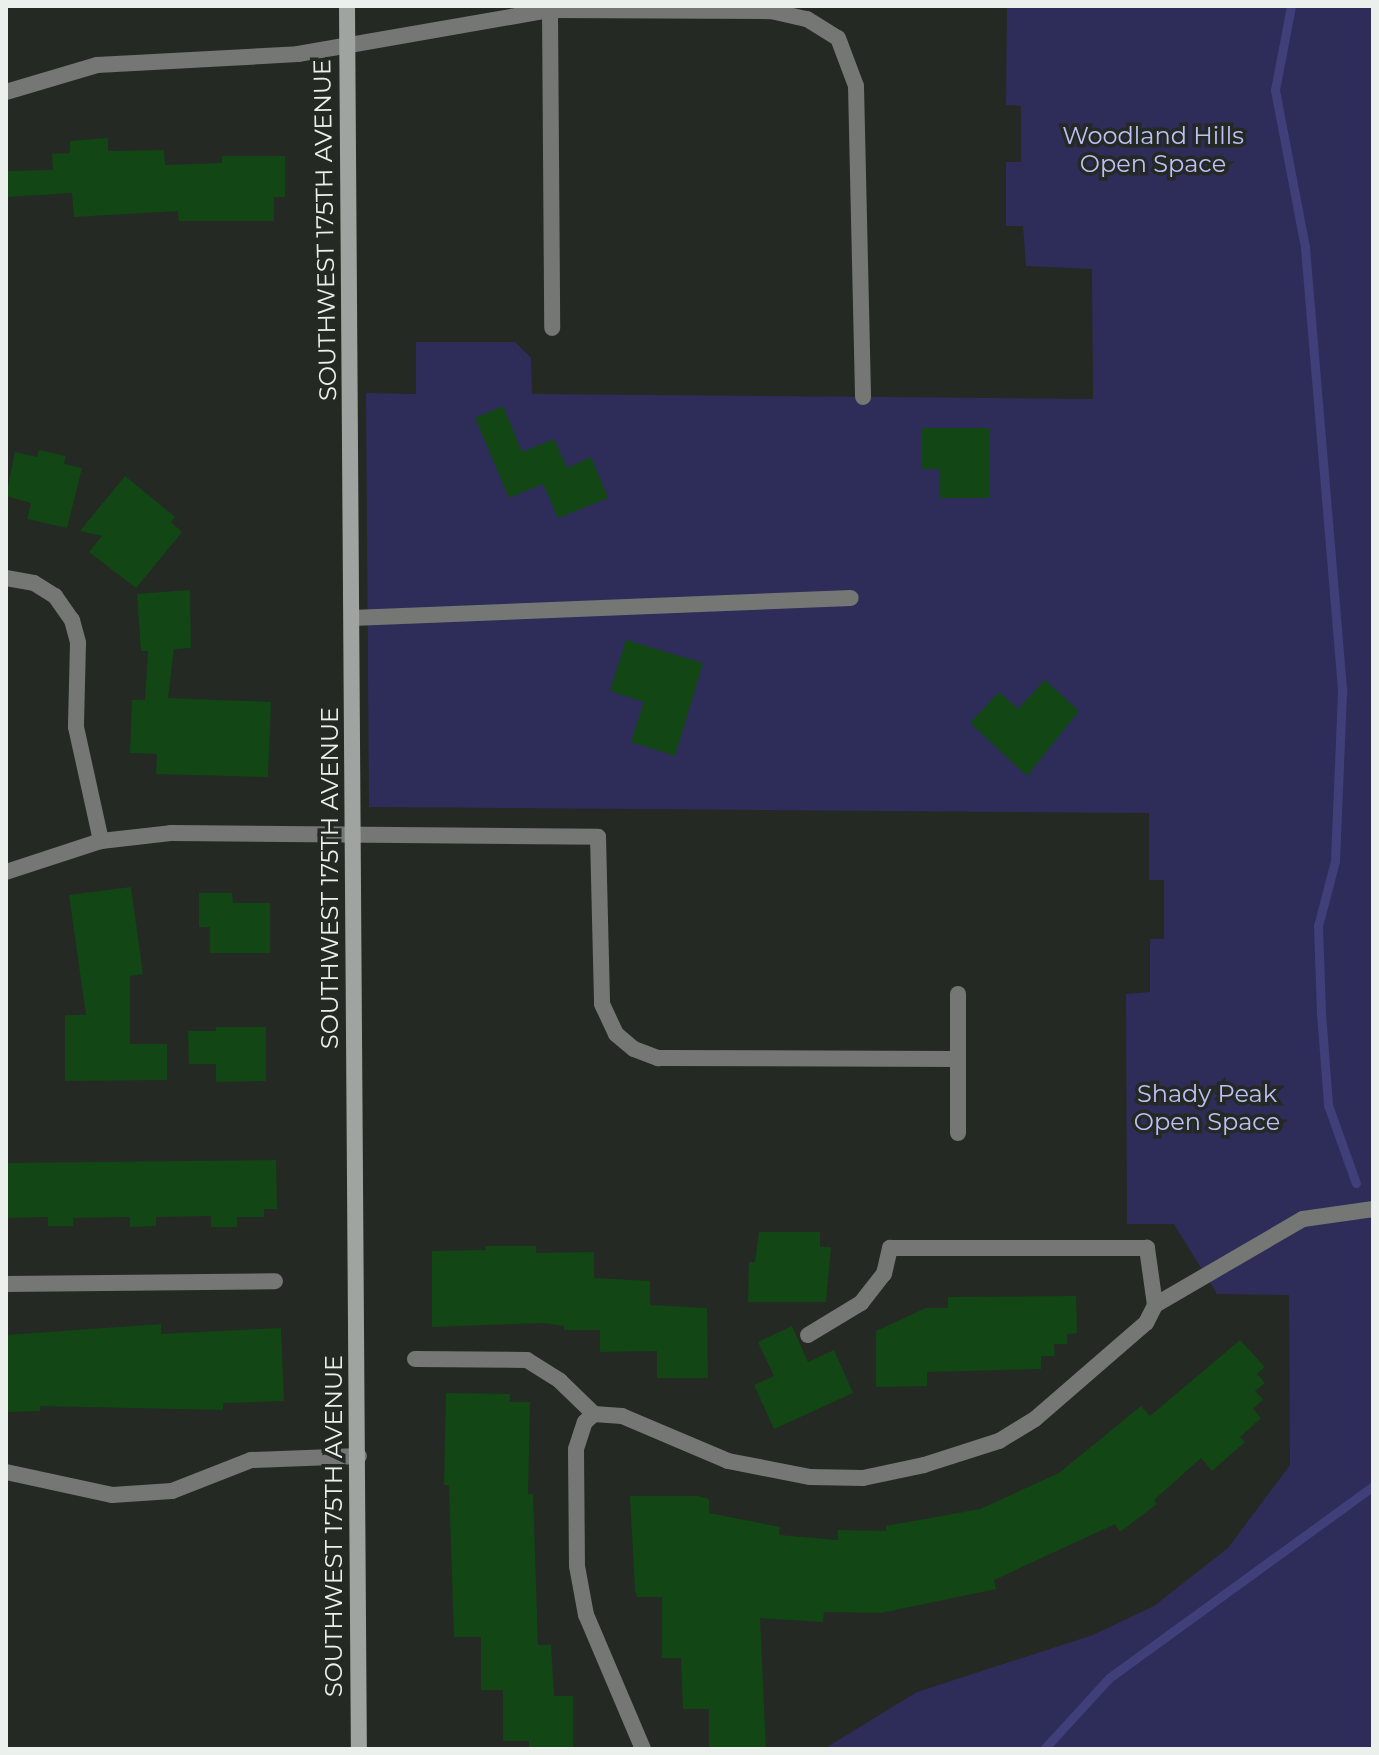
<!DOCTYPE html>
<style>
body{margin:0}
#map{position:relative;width:1379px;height:1755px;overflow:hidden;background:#242923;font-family:Montserrat,sans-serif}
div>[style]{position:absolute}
.green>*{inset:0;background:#2e2d59}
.stream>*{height:9px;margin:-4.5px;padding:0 4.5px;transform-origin:4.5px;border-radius:4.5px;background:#413f79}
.building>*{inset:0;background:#124615}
.service>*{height:16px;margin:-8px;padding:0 8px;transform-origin:8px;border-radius:8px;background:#747774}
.minor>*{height:16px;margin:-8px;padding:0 8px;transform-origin:8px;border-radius:8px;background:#747774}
.secondary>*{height:16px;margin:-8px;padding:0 8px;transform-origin:8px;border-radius:8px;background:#a0a4a0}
span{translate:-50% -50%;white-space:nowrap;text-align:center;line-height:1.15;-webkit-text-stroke:7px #242923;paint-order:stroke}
.park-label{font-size:24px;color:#bdc0f6}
.street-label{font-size:24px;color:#ecf0ec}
.frame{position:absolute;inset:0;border:8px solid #ecf0ec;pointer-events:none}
</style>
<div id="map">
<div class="green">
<i style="clip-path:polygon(1007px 6px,1373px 6px,1373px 1749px,824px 1749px,917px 1692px,1093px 1635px,1154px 1606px,1228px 1548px,1290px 1465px,1289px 1295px,1217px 1294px,1174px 1224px,1127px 1224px,1126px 994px,1150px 992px,1150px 939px,1164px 939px,1164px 880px,1149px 880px,1149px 813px,369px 807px,366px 393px,416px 394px,416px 342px,515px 342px,531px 358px,532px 394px,1093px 399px,1092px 269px,1026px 266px,1023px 226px,1006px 226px,1006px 162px,1021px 162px,1021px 106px,1006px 105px)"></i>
</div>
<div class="stream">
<i style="left:1291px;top:6px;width:86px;rotate:100.8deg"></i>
<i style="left:1275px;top:90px;width:161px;rotate:79.2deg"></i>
<i style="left:1305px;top:248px;width:447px;rotate:85.2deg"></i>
<i style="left:1342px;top:693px;width:168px;rotate:92.4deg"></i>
<i style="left:1335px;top:861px;width:67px;rotate:104.7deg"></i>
<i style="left:1318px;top:926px;width:87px;rotate:88deg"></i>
<i style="left:1321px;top:1013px;width:92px;rotate:85.6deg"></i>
<i style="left:1328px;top:1105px;width:83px;rotate:70.3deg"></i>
<i style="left:1044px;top:1749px;width:96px;rotate:-47.5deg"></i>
<i style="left:1109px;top:1678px;width:326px;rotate:-36deg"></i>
</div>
<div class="building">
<i style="clip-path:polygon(108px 138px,108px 151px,164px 150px,165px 165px,222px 163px,222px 156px,285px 156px,285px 197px,274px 197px,274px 221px,179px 221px,178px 211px,74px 217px,72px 193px,6px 197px,6px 171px,53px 170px,52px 154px,70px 153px,70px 141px)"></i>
<i style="clip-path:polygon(503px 406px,522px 452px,554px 439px,567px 468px,591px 457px,608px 498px,558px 518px,543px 484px,509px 498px,475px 418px)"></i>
<i style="clip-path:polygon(922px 428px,989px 428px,989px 498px,939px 498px,940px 469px,922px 469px)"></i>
<i style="clip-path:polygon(39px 450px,66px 456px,64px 464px,82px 468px,67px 528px,27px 519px,31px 503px,6px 496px,15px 452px,37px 457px)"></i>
<i style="clip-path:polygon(125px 476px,175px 517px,171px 522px,182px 532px,136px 588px,89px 552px,102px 536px,80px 531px)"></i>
<i style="clip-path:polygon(190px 590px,191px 648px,174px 649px,168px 698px,271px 702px,268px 777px,156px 774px,157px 754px,130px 753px,132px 700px,145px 700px,148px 651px,141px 651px,137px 594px)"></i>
<i style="clip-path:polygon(626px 640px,703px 663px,675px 756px,631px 742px,644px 702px,610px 691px)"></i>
<i style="clip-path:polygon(1045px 680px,1079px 711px,1027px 776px,970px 723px,999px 692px,1018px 709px)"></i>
<i style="clip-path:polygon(131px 887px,143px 974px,130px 976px,130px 1044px,167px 1044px,167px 1080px,65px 1081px,65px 1015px,86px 1015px,69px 895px)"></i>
<i style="clip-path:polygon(199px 893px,232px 893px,233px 903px,270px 903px,270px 953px,210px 953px,210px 927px,199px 927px)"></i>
<i style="clip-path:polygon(216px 1027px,266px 1027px,266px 1081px,216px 1082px,216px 1064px,189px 1064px,188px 1031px,216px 1031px)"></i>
<i style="clip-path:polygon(276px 1160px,277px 1209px,264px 1209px,264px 1217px,237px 1217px,237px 1227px,211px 1227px,211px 1216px,156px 1217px,156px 1226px,130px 1227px,130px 1217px,73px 1218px,73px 1226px,48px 1226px,48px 1217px,6px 1218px,6px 1163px)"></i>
<i style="clip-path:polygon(759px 1232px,820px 1232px,820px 1247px,831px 1247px,826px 1302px,748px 1302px,749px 1262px,755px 1262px)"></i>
<i style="clip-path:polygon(486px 1246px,536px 1246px,536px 1253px,594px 1252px,594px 1278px,650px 1281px,650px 1305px,707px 1308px,708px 1378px,657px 1378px,657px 1351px,600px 1352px,600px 1330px,564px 1330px,564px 1326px,543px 1323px,432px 1327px,432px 1251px,486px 1250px)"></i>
<i style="clip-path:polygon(1076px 1296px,1077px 1333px,1067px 1334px,1067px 1344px,1054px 1344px,1055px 1356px,1041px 1356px,1041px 1369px,927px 1372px,927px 1386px,876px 1387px,876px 1331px,926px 1308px,948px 1308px,948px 1297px)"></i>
<i style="clip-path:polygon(161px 1324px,161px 1334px,281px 1328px,284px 1401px,223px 1403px,223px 1410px,40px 1406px,40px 1411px,6px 1412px,6px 1335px)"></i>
<i style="clip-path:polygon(792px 1326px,808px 1362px,834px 1350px,853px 1393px,774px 1429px,754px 1385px,774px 1376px,758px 1342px)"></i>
<i style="clip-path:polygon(1240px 1340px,1265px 1367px,1257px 1374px,1265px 1383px,1255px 1391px,1263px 1399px,1253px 1409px,1261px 1418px,1240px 1437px,1245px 1442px,1212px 1471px,1201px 1458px,1154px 1500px,1157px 1504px,1120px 1532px,1115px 1524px,994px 1580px,996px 1589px,881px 1613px,824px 1612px,823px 1622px,760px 1618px,766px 1749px,709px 1749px,709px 1709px,683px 1709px,681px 1658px,662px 1658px,662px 1597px,637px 1597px,635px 1591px,630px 1496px,698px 1496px,709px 1499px,709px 1513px,780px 1527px,779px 1535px,838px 1540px,838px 1530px,886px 1531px,886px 1526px,980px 1509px,1059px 1473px,1141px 1406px,1150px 1416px)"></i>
<i style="clip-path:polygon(446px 1393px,510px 1394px,510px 1402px,530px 1402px,528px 1494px,533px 1494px,538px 1645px,551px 1645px,554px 1696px,573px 1696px,573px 1749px,529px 1749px,529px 1741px,503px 1741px,503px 1690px,481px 1690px,481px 1637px,454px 1637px,449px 1485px,444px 1485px)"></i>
</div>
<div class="service">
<i style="left:550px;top:10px;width:318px;rotate:89.6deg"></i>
<i style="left:352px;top:618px;width:499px;rotate:-2.3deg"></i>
<i style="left:598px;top:837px;width:167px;rotate:88.6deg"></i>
<i style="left:602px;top:1004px;width:33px;rotate:65deg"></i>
<i style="left:616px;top:1034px;width:23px;rotate:40deg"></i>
<i style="left:634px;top:1049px;width:26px;rotate:21deg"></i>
<i style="left:658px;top:1058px;width:300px;rotate:0.2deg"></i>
<i style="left:958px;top:994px;width:139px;rotate:90deg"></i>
<i style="left:1155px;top:1305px;width:171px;rotate:-30.2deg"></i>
<i style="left:1303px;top:1219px;width:71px;rotate:-8.1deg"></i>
<i style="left:808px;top:1335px;width:62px;rotate:-31.1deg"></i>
<i style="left:861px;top:1303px;width:37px;rotate:-52deg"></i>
<i style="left:884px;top:1274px;width:27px;rotate:-77deg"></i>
<i style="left:415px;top:1359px;width:112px;rotate:0.5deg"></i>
<i style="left:527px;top:1360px;width:39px;rotate:32deg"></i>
<i style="left:560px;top:1381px;width:47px;rotate:44.1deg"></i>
<i style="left:6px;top:1472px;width:108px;rotate:12.2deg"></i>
<i style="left:112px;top:1495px;width:60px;rotate:-3.8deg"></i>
<i style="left:172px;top:1491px;width:85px;rotate:-21.4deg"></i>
<i style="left:251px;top:1460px;width:108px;rotate:-2.1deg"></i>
</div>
<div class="minor">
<i style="left:6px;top:92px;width:95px;rotate:-16.5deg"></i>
<i style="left:97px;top:65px;width:201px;rotate:-3.1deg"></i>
<i style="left:298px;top:54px;width:256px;rotate:-9.9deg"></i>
<i style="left:550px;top:10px;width:221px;rotate:0.3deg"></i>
<i style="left:771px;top:11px;width:37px;rotate:13deg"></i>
<i style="left:807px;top:19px;width:36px;rotate:32deg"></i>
<i style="left:838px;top:38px;width:51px;rotate:69.4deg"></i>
<i style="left:856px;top:86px;width:311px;rotate:88.7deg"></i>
<i style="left:6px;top:578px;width:28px;rotate:10deg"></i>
<i style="left:34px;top:583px;width:25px;rotate:32deg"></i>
<i style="left:55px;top:596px;width:29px;rotate:55deg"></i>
<i style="left:72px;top:620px;width:24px;rotate:75deg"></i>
<i style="left:78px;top:643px;width:84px;rotate:91.4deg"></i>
<i style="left:76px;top:727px;width:117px;rotate:77.6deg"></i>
<i style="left:6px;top:872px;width:100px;rotate:-18.1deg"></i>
<i style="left:101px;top:841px;width:70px;rotate:-6.5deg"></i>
<i style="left:171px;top:833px;width:427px;rotate:0.5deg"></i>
<i style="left:6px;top:1284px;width:269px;rotate:-0.6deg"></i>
<i style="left:643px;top:1749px;width:146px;rotate:-113deg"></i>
<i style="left:586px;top:1615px;width:50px;rotate:-100.4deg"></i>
<i style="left:577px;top:1566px;width:117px;rotate:-90.5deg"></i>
<i style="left:576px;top:1449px;width:28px;rotate:-72deg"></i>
<i style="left:585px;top:1422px;width:12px;rotate:-42deg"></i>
<i style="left:594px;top:1414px;width:28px;rotate:4deg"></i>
<i style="left:622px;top:1416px;width:115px;rotate:23deg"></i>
<i style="left:728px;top:1461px;width:84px;rotate:11deg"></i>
<i style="left:810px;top:1477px;width:53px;rotate:1.1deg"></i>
<i style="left:863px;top:1478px;width:62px;rotate:-12deg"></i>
<i style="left:924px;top:1465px;width:79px;rotate:-17.7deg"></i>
<i style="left:999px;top:1441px;width:42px;rotate:-31.4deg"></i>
<i style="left:1035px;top:1419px;width:147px;rotate:-40.9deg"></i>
<i style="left:1146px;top:1323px;width:20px;rotate:-63deg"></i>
<i style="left:1155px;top:1305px;width:58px;rotate:-98deg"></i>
<i style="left:1147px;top:1248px;width:257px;rotate:180deg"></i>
</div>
<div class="secondary">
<i style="left:347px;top:6px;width:1743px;rotate:89.61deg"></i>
</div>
<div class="park-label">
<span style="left:1153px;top:150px">Woodland Hills<br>Open Space</span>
<span style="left:1207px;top:1108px">Shady Peak<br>Open Space</span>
</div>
<div class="street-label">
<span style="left:325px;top:230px;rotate:-91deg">SOUTHWEST 175TH AVENUE</span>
<span style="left:330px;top:878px;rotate:-90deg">SOUTHWEST 175TH AVENUE</span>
<span style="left:334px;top:1526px;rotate:-90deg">SOUTHWEST 175TH AVENUE</span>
</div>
<div class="frame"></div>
</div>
